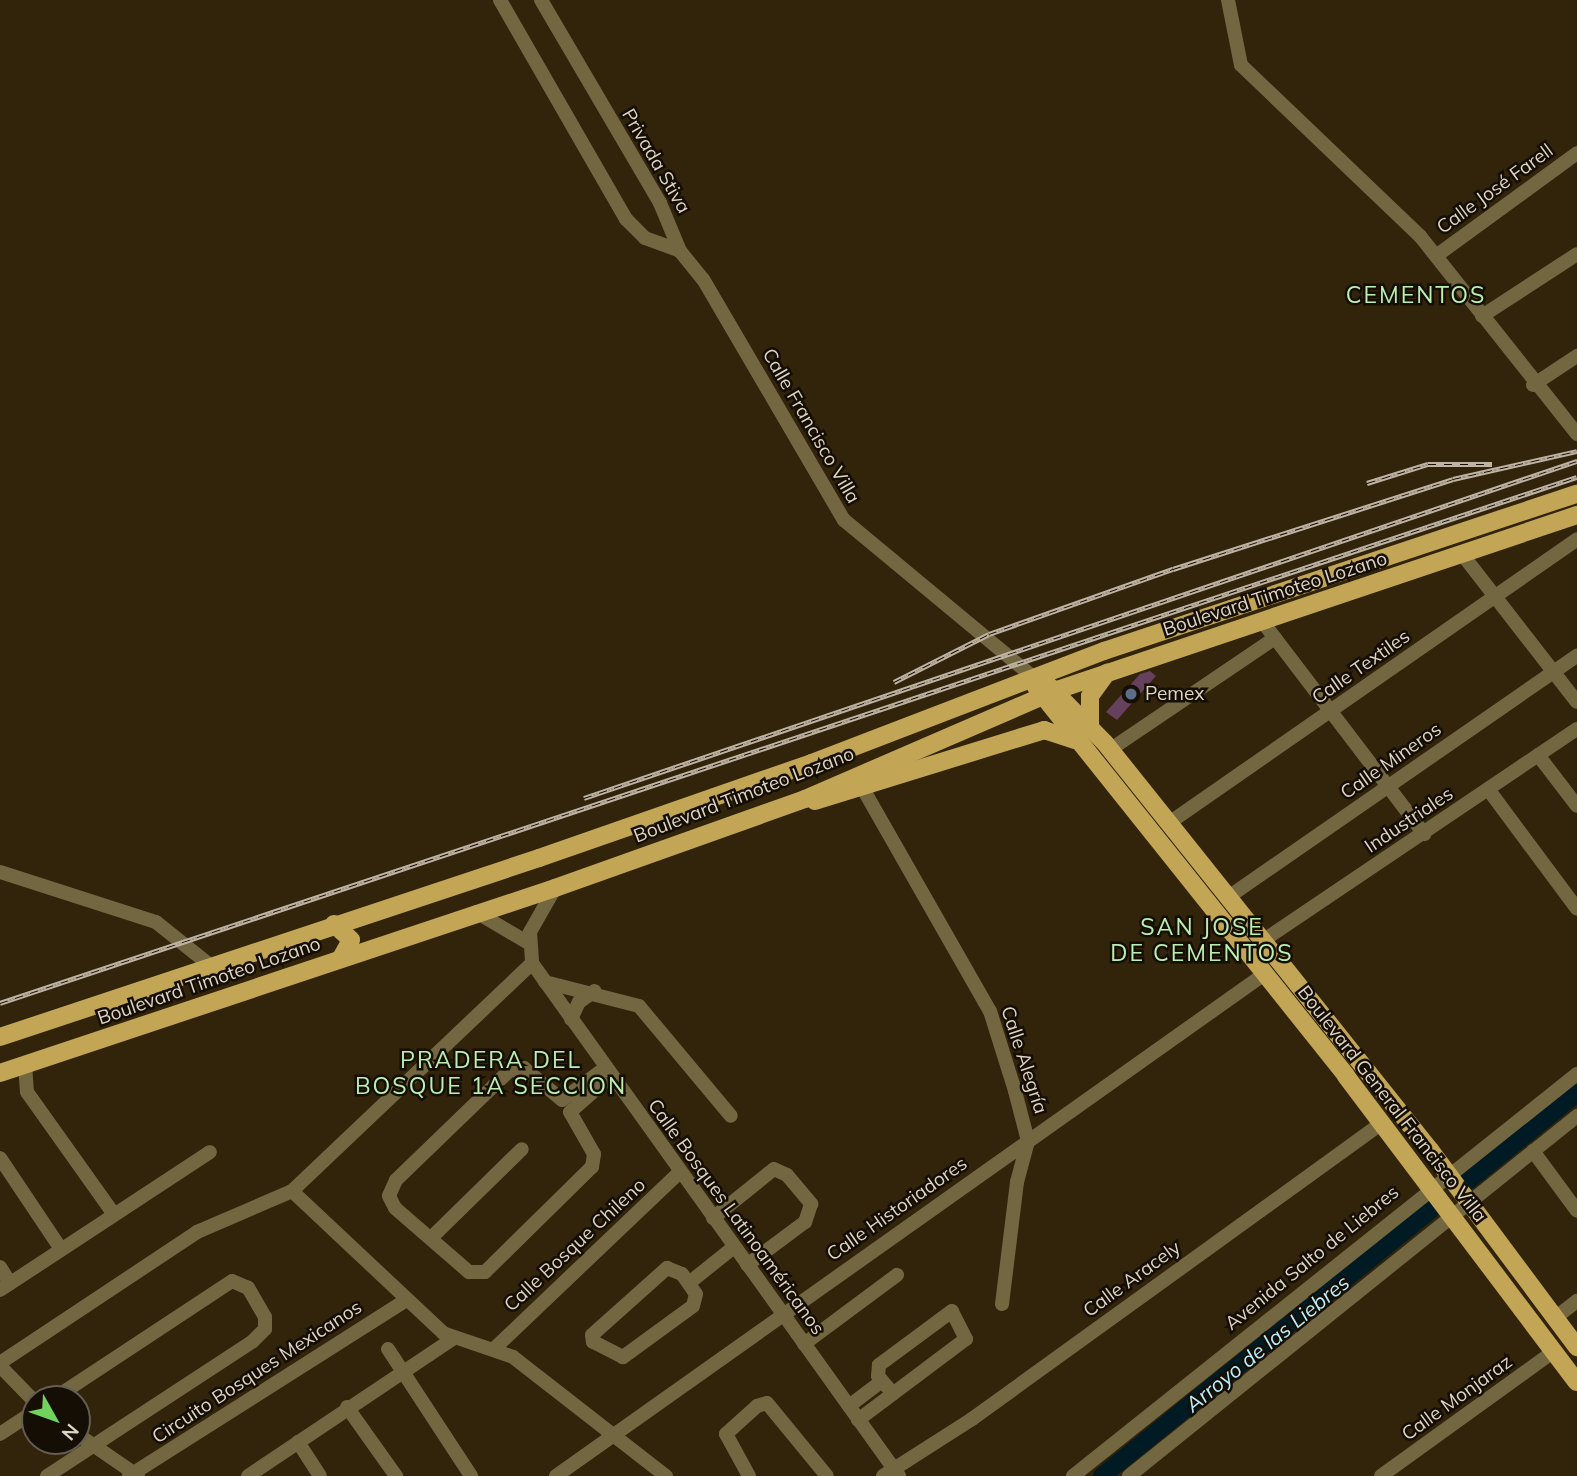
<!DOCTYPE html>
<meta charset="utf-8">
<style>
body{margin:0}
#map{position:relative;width:1577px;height:1476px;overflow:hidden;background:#32230b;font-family:Mulish,sans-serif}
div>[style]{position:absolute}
.river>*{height:18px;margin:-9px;padding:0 9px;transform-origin:9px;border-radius:9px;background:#001b24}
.building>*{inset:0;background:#65415d}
.minor>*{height:14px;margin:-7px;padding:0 7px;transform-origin:7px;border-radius:7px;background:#736741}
.major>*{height:18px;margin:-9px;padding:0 9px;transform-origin:9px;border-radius:9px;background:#c2a655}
.rail>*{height:5px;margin-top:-2.5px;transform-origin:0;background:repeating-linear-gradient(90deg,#150e05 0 8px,#bfb4a4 0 16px);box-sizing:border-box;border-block:2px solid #bfb4a4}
.dots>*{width:19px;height:19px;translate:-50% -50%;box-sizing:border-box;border:4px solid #150e05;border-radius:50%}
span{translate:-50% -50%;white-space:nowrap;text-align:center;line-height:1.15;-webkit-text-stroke:5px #150e05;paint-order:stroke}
.street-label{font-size:19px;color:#ded4c6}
.poi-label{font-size:19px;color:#ded4c6}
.left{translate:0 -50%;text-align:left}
.water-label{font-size:21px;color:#bef;font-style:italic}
.quarter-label{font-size:23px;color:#baefb0;letter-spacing:2px}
.north{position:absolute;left:21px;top:1385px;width:70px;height:70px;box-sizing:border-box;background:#150e05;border:2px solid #655d52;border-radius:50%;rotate:130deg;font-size:19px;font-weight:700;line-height:28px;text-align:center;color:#ded4c6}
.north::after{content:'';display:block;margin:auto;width:24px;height:32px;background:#71d25e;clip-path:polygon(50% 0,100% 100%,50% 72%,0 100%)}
</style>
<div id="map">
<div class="river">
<i style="left:1468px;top:1181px;width:140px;rotate:-38.9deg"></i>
<i style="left:1102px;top:1476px;width:424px;rotate:-39deg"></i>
</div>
<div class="building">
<i style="clip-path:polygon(1150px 671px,1156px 676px,1117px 720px,1106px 712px,1140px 674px)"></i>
</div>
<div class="minor">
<i style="left:500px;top:0;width:253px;rotate:60.1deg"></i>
<i style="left:626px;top:219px;width:27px;rotate:45deg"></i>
<i style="left:645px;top:238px;width:37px;rotate:20deg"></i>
<i style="left:680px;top:251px;width:36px;rotate:51deg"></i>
<i style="left:703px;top:279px;width:279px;rotate:59.7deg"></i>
<i style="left:844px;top:520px;width:246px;rotate:39.7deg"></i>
<i style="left:541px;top:0;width:235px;rotate:59.6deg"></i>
<i style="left:660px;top:203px;width:52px;rotate:67.4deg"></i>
<i style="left:1228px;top:0;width:66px;rotate:78.7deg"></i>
<i style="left:1241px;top:65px;width:248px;rotate:43.7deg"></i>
<i style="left:1420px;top:236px;width:253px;rotate:51.6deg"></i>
<i style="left:1436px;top:256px;width:175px;rotate:-36.1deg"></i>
<i style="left:1482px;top:316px;width:113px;rotate:-33.1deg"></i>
<i style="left:1533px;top:385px;width:53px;rotate:-33.4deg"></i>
<i style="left:1462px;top:554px;width:187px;rotate:52.2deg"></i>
<i style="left:1262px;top:621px;width:268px;rotate:52.7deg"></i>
<i style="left:1111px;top:749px;width:198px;rotate:-34.1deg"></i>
<i style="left:1538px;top:755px;width:64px;rotate:52.6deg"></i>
<i style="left:858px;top:780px;width:266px;rotate:60.3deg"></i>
<i style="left:990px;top:1011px;width:84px;rotate:72.6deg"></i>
<i style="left:1015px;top:1091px;width:52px;rotate:75.4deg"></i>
<i style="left:1028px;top:1141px;width:42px;rotate:105deg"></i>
<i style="left:1017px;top:1182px;width:123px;rotate:97deg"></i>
<i style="left:1488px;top:789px;width:149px;rotate:53.4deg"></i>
<i style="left:1169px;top:823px;width:497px;rotate:-34.8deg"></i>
<i style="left:0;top:872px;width:164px;rotate:17.8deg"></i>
<i style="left:156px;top:922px;width:70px;rotate:38.7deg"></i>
<i style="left:555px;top:888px;width:51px;rotate:119.6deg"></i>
<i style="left:530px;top:932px;width:31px;rotate:86deg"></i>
<i style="left:532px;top:963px;width:631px;rotate:54.42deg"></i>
<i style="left:1227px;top:898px;width:426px;rotate:-34.7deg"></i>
<i style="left:476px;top:912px;width:59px;rotate:30.5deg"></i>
<i style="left:1261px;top:942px;width:381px;rotate:-34deg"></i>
<i style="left:545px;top:982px;width:97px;rotate:14.3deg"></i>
<i style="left:639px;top:1006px;width:143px;rotate:50.1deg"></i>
<i style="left:571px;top:1019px;width:19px;rotate:-65deg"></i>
<i style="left:579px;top:1002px;width:19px;rotate:-35deg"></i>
<i style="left:25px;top:1064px;width:28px;rotate:86deg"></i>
<i style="left:27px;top:1092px;width:148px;rotate:54.6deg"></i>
<i style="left:604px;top:1069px;width:52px;rotate:143.6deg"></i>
<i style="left:562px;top:1100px;width:50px;rotate:-139.9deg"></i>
<i style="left:524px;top:1068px;width:15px;rotate:169deg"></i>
<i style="left:509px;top:1071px;width:157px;rotate:136deg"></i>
<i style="left:396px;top:1180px;width:17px;rotate:114deg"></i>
<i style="left:389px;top:1196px;width:13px;rotate:63deg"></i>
<i style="left:395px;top:1208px;width:98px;rotate:40.9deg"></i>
<i style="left:469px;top:1272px;width:16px"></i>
<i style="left:485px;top:1272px;width:150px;rotate:-44.5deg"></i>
<i style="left:592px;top:1167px;width:13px;rotate:-81deg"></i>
<i style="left:594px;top:1154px;width:48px;rotate:-119.7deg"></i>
<i style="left:570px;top:1112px;width:53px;rotate:-41.2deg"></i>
<i style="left:1533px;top:1151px;width:74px;rotate:53.7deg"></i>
<i style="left:0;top:1158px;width:110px;rotate:56.2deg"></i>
<i style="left:292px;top:1191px;width:207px;rotate:43.2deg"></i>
<i style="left:443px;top:1333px;width:74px;rotate:18.9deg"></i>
<i style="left:513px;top:1357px;width:194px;rotate:37.9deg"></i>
<i style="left:713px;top:1218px;width:78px;rotate:-38.8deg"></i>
<i style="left:774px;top:1169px;width:14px;rotate:25deg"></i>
<i style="left:787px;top:1175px;width:38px;rotate:50deg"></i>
<i style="left:811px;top:1204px;width:19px;rotate:108deg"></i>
<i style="left:805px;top:1222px;width:72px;rotate:143.4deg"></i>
<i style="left:431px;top:1238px;width:127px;rotate:-44.4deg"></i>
<i style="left:0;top:1267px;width:19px;rotate:58deg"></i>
<i style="left:667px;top:1268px;width:16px;rotate:22deg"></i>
<i style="left:682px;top:1274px;width:24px;rotate:55deg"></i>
<i style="left:696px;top:1294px;width:12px;rotate:104deg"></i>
<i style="left:693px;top:1306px;width:87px;rotate:143.9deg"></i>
<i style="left:623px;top:1357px;width:34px;rotate:-153deg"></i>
<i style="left:593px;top:1342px;width:7px;rotate:-98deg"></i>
<i style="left:592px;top:1335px;width:101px;rotate:-41.8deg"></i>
<i style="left:689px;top:1283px;width:58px;rotate:-38.7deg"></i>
<i style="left:0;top:1290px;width:251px;rotate:-33.3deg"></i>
<i style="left:1555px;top:1318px;width:28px;rotate:-38deg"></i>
<i style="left:804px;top:1344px;width:116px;rotate:-36.6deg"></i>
<i style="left:496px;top:1347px;width:254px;rotate:-43.6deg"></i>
<i style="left:388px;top:1349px;width:152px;rotate:56.8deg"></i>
<i style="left:0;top:1363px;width:237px;rotate:-33.6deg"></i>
<i style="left:197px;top:1232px;width:103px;rotate:-23.3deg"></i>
<i style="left:292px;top:1191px;width:331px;rotate:-43.5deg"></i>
<i style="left:0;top:1366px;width:50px;rotate:45.8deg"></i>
<i style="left:849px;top:1406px;width:41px;rotate:-37.1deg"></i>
<i style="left:347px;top:1407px;width:85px;rotate:54.6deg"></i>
<i style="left:858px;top:1420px;width:135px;rotate:-36.9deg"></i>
<i style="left:966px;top:1339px;width:31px;rotate:-117deg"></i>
<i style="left:952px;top:1311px;width:91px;rotate:143.5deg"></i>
<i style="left:879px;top:1365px;width:11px;rotate:95deg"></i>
<i style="left:878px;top:1376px;width:23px;rotate:50deg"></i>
<i style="left:0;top:1434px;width:42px;rotate:-33.3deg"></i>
<i style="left:77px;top:1434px;width:74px;rotate:34.5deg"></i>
<i style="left:298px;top:1442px;width:40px;rotate:57.1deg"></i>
<i style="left:47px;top:1476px;width:246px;rotate:-33.2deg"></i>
<i style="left:253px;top:1341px;width:17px;rotate:-45deg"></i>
<i style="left:265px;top:1329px;width:12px;rotate:-90deg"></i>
<i style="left:265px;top:1317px;width:34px;rotate:-120deg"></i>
<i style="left:248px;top:1288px;width:17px;rotate:-156deg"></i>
<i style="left:232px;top:1281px;width:214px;rotate:146.6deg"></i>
<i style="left:129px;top:1476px;width:328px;rotate:-32.4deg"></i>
<i style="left:248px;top:1476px;width:248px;rotate:-33.8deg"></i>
<i style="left:556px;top:1476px;width:867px;rotate:-35.32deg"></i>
<i style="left:749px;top:1476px;width:48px;rotate:-118.7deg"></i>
<i style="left:726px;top:1434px;width:42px;rotate:-42.1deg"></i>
<i style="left:757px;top:1406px;width:10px;rotate:-17deg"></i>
<i style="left:767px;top:1403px;width:94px;rotate:50.6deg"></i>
<i style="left:883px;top:1476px;width:106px;rotate:-32.6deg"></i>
<i style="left:972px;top:1419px;width:506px;rotate:-35.83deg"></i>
<i style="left:1073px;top:1476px;width:645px;rotate:-38.58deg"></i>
<i style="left:1129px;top:1476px;width:575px;rotate:-38.78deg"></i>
<i style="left:1381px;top:1476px;width:213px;rotate:-35.8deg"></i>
</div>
<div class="major">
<i style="left:1048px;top:685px;width:81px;rotate:45.5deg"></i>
<i style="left:1105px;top:743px;width:521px;rotate:51.39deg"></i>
<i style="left:1430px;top:1150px;width:246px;rotate:53.3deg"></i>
<i style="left:1036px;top:687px;width:497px;rotate:51.4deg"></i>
<i style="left:1346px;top:1076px;width:383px;rotate:53deg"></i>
<i style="left:1090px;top:725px;width:29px;rotate:-90deg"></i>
<i style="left:1090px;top:696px;width:29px;rotate:-54deg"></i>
<i style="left:815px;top:801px;width:240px;rotate:-17.2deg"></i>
<i style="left:1044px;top:730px;width:33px;rotate:18deg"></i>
<i style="left:334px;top:924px;width:23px;rotate:43deg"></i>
<i style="left:351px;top:940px;width:21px;rotate:119deg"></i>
<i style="left:0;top:1037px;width:568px;rotate:-18.37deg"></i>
<i style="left:539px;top:858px;width:289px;rotate:-19.2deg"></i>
<i style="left:812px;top:763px;width:313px;rotate:-21deg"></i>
<i style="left:1104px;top:651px;width:498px;rotate:-18.4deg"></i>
<i style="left:0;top:1073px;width:585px;rotate:-18.43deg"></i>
<i style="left:555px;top:888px;width:265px;rotate:-19.6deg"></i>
<i style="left:805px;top:799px;width:275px;rotate:-23.4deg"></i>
<i style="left:1057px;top:690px;width:549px;rotate:-18.6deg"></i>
</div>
<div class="rail">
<i style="left:1367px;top:483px;width:64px;rotate:-17.3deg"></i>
<i style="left:1428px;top:464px;width:64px"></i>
<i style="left:894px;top:682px;width:106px;rotate:-26.8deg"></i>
<i style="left:989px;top:634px;width:195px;rotate:-19.5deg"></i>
<i style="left:1173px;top:569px;width:294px;rotate:-17.8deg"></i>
<i style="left:1453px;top:479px;width:127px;rotate:-12.7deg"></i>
<i style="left:584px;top:798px;width:1049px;rotate:-18.75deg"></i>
<i style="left:0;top:1003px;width:1662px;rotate:-18.45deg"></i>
</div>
<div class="dots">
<i style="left:1131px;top:694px;background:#5c6f8a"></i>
</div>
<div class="street-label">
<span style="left:656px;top:161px;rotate:60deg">Privada Stiva</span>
<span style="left:1495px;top:189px;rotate:-36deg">Calle José Farell</span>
<span style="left:811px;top:426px;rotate:60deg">Calle Francisco Villa</span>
<span style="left:1275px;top:594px;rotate:-18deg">Boulevard Timoteo Lozano</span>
<span style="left:1361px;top:667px;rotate:-35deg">Calle Textiles</span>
<span style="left:1391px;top:761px;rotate:-35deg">Calle Mineros</span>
<span style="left:744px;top:795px;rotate:-21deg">Boulevard Timoteo Lozano</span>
<span style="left:1409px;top:820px;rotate:-34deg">Industriales</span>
<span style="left:209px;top:981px;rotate:-19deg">Boulevard Timoteo Lozano</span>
<span style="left:1024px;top:1060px;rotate:72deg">Calle Alegría</span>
<span style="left:1392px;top:1104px;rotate:52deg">Boulevard General Francisco Villa</span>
<span style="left:897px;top:1209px;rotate:-35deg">Calle Historiadores</span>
<span style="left:736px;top:1217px;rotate:54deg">Calle Bosques Latinoaméricanos</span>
<span style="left:575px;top:1245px;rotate:-43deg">Calle Bosque Chileno</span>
<span style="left:1312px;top:1258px;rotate:-39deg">Avenida Salto de Liebres</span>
<span style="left:1132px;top:1279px;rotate:-36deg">Calle Aracely</span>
<span style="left:257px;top:1372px;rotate:-33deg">Circuito Bosques Mexicanos</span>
<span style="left:1457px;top:1398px;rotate:-36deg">Calle Monjaraz</span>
</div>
<div class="poi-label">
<span class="left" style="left:1145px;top:694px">Pemex</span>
</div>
<div class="water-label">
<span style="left:1267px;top:1343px;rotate:-39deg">Arroyo de las Liebres</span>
</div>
<div class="quarter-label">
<span style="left:1416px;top:295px">CEMENTOS</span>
<span style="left:1202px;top:940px">SAN JOSE<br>DE CEMENTOS</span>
<span style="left:491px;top:1073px">PRADERA DEL<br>BOSQUE 1A SECCION</span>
</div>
<div class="north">N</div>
</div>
